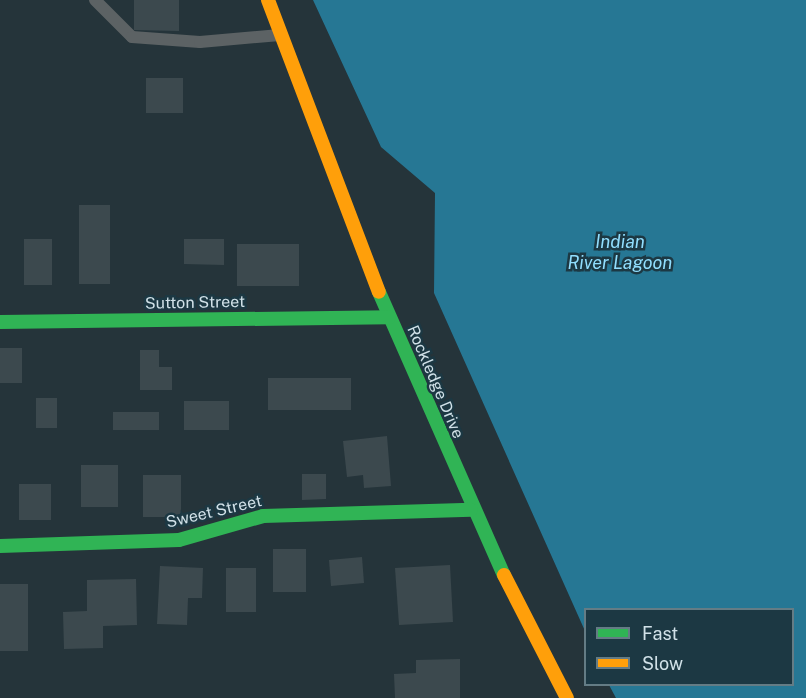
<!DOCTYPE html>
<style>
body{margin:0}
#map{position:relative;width:806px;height:698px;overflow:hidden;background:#25343a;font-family:"Public Sans",sans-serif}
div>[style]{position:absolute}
.water>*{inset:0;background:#267794}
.building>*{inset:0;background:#3c494e}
.lane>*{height:12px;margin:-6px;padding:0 6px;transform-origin:6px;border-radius:6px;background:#5c6264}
.fast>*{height:14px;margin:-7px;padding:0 7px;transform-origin:7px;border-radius:7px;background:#30b455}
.slow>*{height:14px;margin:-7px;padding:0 7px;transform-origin:7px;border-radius:7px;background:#ff9f0a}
span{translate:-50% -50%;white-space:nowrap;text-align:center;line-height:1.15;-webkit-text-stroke:5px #1c3843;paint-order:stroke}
.street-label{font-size:16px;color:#d1e1e8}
.water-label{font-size:18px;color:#91defe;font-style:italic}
.legend{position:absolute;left:584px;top:608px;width:210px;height:78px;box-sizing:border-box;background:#1c3843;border:2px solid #647c85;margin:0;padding:8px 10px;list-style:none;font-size:18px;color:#d1e1e8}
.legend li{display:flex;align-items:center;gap:12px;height:30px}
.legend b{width:30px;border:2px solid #647c85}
</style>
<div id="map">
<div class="water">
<i style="clip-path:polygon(313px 0,806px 0,806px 698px,616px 698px,609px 685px,792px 684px,792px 610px,586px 610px,585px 631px,434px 293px,435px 193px,381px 147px)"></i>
</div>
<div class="building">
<i style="clip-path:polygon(134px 0,179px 0,179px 31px,134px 30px)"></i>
<i style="clip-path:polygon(146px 78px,183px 78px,183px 113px,146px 113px)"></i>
<i style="clip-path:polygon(79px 205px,110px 205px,110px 284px,79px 284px)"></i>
<i style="clip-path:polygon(24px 239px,52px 239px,52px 285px,24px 285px)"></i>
<i style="clip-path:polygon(184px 239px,224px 239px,224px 265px,184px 264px)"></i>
<i style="clip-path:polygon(237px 244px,299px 244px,299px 286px,237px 286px)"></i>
<i style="clip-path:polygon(0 348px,22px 348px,22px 383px,0 383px)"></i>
<i style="clip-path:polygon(140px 350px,159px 350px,159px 367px,172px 367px,172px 390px,140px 390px)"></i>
<i style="clip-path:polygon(268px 378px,351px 378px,351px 410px,268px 410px)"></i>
<i style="clip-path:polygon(36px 398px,57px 398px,57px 428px,36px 428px)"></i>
<i style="clip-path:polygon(184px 401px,229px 401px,229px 430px,184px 430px)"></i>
<i style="clip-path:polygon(113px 412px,159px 412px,159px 430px,113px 430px)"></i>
<i style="clip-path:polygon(387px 436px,391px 486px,364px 488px,363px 475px,347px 477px,343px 441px)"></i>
<i style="clip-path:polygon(81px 465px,118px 465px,118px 507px,81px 507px)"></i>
<i style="clip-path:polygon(302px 474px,326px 474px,326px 499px,302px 500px)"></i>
<i style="clip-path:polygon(143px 475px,181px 475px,181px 517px,143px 517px)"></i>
<i style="clip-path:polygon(19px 484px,51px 484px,51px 520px,19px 520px)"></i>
<i style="clip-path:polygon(273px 549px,306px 549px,306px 592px,273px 592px)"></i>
<i style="clip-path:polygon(362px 557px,364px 583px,331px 586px,329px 560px)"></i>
<i style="clip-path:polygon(450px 565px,453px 622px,399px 625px,395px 568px)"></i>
<i style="clip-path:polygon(160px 566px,203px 568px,202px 598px,188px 598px,187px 625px,157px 624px)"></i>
<i style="clip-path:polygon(226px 568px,256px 568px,256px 612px,226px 612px)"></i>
<i style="clip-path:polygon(136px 579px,137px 625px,103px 626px,103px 648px,64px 649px,63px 612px,87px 611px,87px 580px)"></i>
<i style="clip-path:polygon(0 584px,28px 584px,28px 651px,0 651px)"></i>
<i style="clip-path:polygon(460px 659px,460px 698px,395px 698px,394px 674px,416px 673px,416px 660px)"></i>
</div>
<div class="lane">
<i style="left:95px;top:0;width:52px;rotate:45deg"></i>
<i style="left:132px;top:37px;width:68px;rotate:4.2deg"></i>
<i style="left:200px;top:42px;width:80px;rotate:-5deg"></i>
</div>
<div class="fast">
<i style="left:379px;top:292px;width:309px;rotate:66.2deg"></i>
<i style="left:0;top:322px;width:389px;rotate:-0.7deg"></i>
<i style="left:0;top:546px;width:179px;rotate:-1.9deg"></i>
<i style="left:179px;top:540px;width:87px;rotate:-15.9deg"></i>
<i style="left:263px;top:516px;width:208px;rotate:-1.7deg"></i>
</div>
<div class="slow">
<i style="left:268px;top:0;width:312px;rotate:69.2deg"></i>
<i style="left:504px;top:575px;width:138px;rotate:62.9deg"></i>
</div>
<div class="street-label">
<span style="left:195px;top:303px;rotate:-1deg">Sutton Street</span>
<span style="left:435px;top:382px;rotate:67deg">Rockledge Drive</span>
<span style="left:214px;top:512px;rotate:-13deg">Sweet Street</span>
</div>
<div class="water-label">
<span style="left:620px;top:253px">Indian<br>River Lagoon</span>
</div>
<ul class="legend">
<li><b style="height:8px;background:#30b455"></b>Fast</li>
<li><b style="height:8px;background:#ff9f0a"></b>Slow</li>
</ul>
</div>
